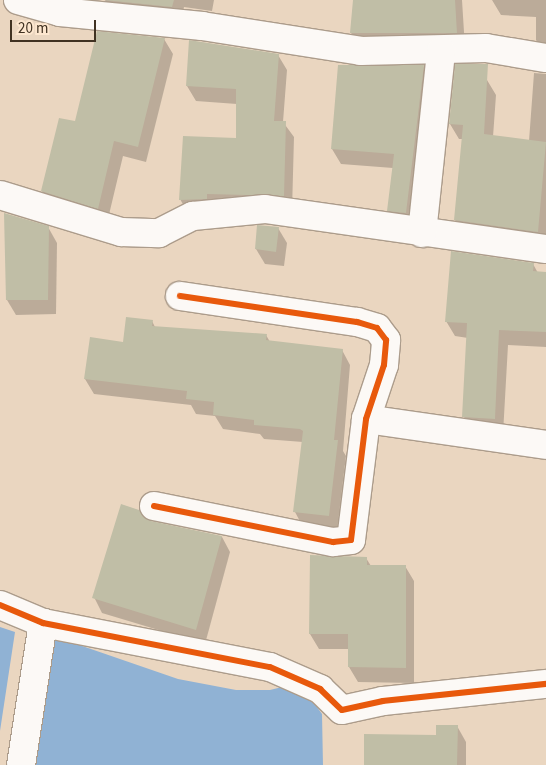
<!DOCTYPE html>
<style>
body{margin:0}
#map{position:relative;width:546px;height:765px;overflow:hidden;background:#ead6c0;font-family:"Source Sans 3",sans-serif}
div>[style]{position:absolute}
.water>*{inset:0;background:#90b2d4}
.shadow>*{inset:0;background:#0003}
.building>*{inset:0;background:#c0bea6}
.roads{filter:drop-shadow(1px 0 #ac9c8b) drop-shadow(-1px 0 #ac9c8b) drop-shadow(0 1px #ac9c8b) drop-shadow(0 -1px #ac9c8b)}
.minor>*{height:28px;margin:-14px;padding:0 14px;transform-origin:14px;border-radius:14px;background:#fcf9f6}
.cycleway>*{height:6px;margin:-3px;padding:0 3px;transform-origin:3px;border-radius:3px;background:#e8590c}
span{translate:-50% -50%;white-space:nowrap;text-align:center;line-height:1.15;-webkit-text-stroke:4px #fde7cf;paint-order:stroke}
.scale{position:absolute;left:10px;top:20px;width:86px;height:22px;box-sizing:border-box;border:2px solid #403222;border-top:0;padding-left:6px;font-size:15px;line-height:18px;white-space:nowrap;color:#403222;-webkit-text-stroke:4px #fde7cf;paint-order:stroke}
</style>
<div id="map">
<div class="water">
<i style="clip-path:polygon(0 627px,15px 632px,0 731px)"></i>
<i style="clip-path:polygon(59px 638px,178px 679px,236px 690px,270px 690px,286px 686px,311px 699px,322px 714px,323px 765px,14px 765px,48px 646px)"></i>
</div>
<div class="shadow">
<i style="clip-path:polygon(105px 0,214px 0,212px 11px,184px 7px,181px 22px,114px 16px)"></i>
<i style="clip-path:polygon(355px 0,462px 0,465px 48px,360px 48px,351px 33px)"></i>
<i style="clip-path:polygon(492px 0,546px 0,546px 56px,536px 40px,536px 17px,501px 15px)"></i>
<i style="clip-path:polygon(164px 39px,173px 54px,146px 162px,123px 156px,107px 223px,51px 206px,42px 191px,76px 123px)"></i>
<i style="clip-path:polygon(278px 55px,287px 70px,283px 122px,294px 137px,292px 211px,189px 215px,180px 199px,237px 140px,237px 104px,196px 101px,187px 86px)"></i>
<i style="clip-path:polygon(423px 66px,432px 81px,414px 228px,397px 225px,388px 210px,393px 168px,341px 164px,332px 149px)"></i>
<i style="clip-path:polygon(534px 73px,546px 74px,546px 247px,464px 235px,455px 220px,463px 139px,459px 139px,450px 124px,487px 80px,496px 95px,493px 137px,529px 141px)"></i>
<i style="clip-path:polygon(48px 227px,57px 243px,56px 314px,16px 315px,7px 300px)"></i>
<i style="clip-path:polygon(278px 228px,287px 243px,284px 266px,265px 264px,256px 249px)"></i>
<i style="clip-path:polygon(533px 264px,538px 273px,546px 273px,546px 347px,508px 345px,503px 434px,472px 432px,464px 417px,468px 338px,455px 336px,446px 321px)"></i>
<i style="clip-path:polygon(152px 321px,155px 327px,266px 335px,270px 342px,342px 350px,350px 365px,343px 451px,346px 456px,337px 531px,303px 527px,295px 512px,303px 442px,264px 439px,260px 434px,223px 429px,215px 416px,196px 414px,191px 405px,94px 394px,85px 379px)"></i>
<i style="clip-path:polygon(150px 522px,222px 537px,230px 552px,205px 644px,102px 613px,94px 597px)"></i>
<i style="clip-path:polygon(366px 558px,371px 566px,405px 566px,414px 581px,414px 683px,358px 682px,349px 667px,349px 649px,319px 649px,310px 634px)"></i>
<i style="clip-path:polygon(457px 726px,466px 742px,466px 765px,365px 765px)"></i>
</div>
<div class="building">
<i style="clip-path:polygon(104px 0,174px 0,172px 7px)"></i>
<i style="clip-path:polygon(353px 0,455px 0,457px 33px,350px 33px)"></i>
<i style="clip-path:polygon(97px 31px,165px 38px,138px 147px,114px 141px,98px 209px,41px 191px,59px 118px,75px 121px)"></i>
<i style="clip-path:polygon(189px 40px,279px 54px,274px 121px,286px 121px,284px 196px,207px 194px,207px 199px,179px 200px,183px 136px,236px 138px,236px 89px,186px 86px)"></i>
<i style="clip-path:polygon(455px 64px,488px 64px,484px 134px,546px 142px,538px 232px,454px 220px,463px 125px,449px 124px)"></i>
<i style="clip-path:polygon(338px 65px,424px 65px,406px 213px,387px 211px,394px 154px,331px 149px)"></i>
<i style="clip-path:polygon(4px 213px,49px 226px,48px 300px,6px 300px)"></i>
<i style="clip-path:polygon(257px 225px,279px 227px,276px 252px,255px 249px)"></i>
<i style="clip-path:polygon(451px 251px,534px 263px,533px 271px,546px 272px,546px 332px,499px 330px,495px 419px,462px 417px,467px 323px,445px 322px)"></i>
<i style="clip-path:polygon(126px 317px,153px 320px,152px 326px,267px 334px,266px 340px,343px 349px,334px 440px,338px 440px,329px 516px,293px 512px,303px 431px,300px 429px,254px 425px,254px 420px,213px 415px,214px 402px,186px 399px,187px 391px,84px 379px,90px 337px,123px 342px)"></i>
<i style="clip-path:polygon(121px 504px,139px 510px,151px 521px,222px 536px,196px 630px,92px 598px)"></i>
<i style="clip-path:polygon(310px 555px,367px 557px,367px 565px,406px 565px,406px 668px,348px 667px,348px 634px,309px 634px)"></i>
<i style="clip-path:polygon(436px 725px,458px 725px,457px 765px,364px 765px,364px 734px,436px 735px)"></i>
</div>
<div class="roads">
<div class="minor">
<i style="left:18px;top:0;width:44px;rotate:15.9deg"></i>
<i style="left:60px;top:12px;width:143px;rotate:5.6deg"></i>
<i style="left:202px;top:26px;width:161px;rotate:8.9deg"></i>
<i style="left:361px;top:51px;width:125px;rotate:-1.4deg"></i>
<i style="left:486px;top:48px;width:61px;rotate:9.5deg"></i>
<i style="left:0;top:195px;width:127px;rotate:17deg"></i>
<i style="left:121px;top:232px;width:38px;rotate:2deg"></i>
<i style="left:159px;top:233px;width:38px;rotate:-27deg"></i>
<i style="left:193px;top:216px;width:72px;rotate:-5.6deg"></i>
<i style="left:265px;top:209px;width:284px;rotate:8.1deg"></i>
<i style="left:422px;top:233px;width:183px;rotate:-84deg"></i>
<i style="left:366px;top:419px;width:182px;rotate:8.2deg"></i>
<i style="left:154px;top:506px;width:183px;rotate:11.4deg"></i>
<i style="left:333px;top:542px;width:18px;rotate:-6deg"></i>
<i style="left:351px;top:540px;width:122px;rotate:-82.9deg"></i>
<i style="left:366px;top:419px;width:57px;rotate:-71.6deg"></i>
<i style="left:384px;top:365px;width:25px;rotate:-85deg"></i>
<i style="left:386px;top:340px;width:15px;rotate:-127deg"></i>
<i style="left:377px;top:328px;width:21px;rotate:-163deg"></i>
<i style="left:357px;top:322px;width:179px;rotate:-171.6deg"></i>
<i style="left:0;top:605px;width:47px;rotate:22.7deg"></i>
<i style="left:43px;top:623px;width:231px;rotate:11deg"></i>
<i style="left:270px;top:667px;width:55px;rotate:23.7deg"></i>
<i style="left:320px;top:689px;width:30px;rotate:44deg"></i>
<i style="left:342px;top:710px;width:42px;rotate:-12.4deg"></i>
<i style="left:383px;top:701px;width:164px;rotate:-6deg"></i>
<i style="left:21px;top:765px;width:144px;rotate:-81.2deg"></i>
</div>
</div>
<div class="cycleway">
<i style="left:154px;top:506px;width:183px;rotate:11.4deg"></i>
<i style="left:333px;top:542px;width:18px;rotate:-6deg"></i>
<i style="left:351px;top:540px;width:122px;rotate:-82.9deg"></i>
<i style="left:366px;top:419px;width:57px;rotate:-71.6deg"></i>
<i style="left:384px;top:365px;width:25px;rotate:-85deg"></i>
<i style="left:386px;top:340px;width:15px;rotate:-127deg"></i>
<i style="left:377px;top:328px;width:21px;rotate:-163deg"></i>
<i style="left:357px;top:322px;width:179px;rotate:-171.6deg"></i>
<i style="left:0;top:605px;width:47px;rotate:22.7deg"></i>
<i style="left:43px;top:623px;width:231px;rotate:11deg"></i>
<i style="left:270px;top:667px;width:55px;rotate:23.7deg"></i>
<i style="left:320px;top:689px;width:30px;rotate:44deg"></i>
<i style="left:342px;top:710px;width:42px;rotate:-12.4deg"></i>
<i style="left:383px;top:701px;width:164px;rotate:-6deg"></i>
</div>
<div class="scale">20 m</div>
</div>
